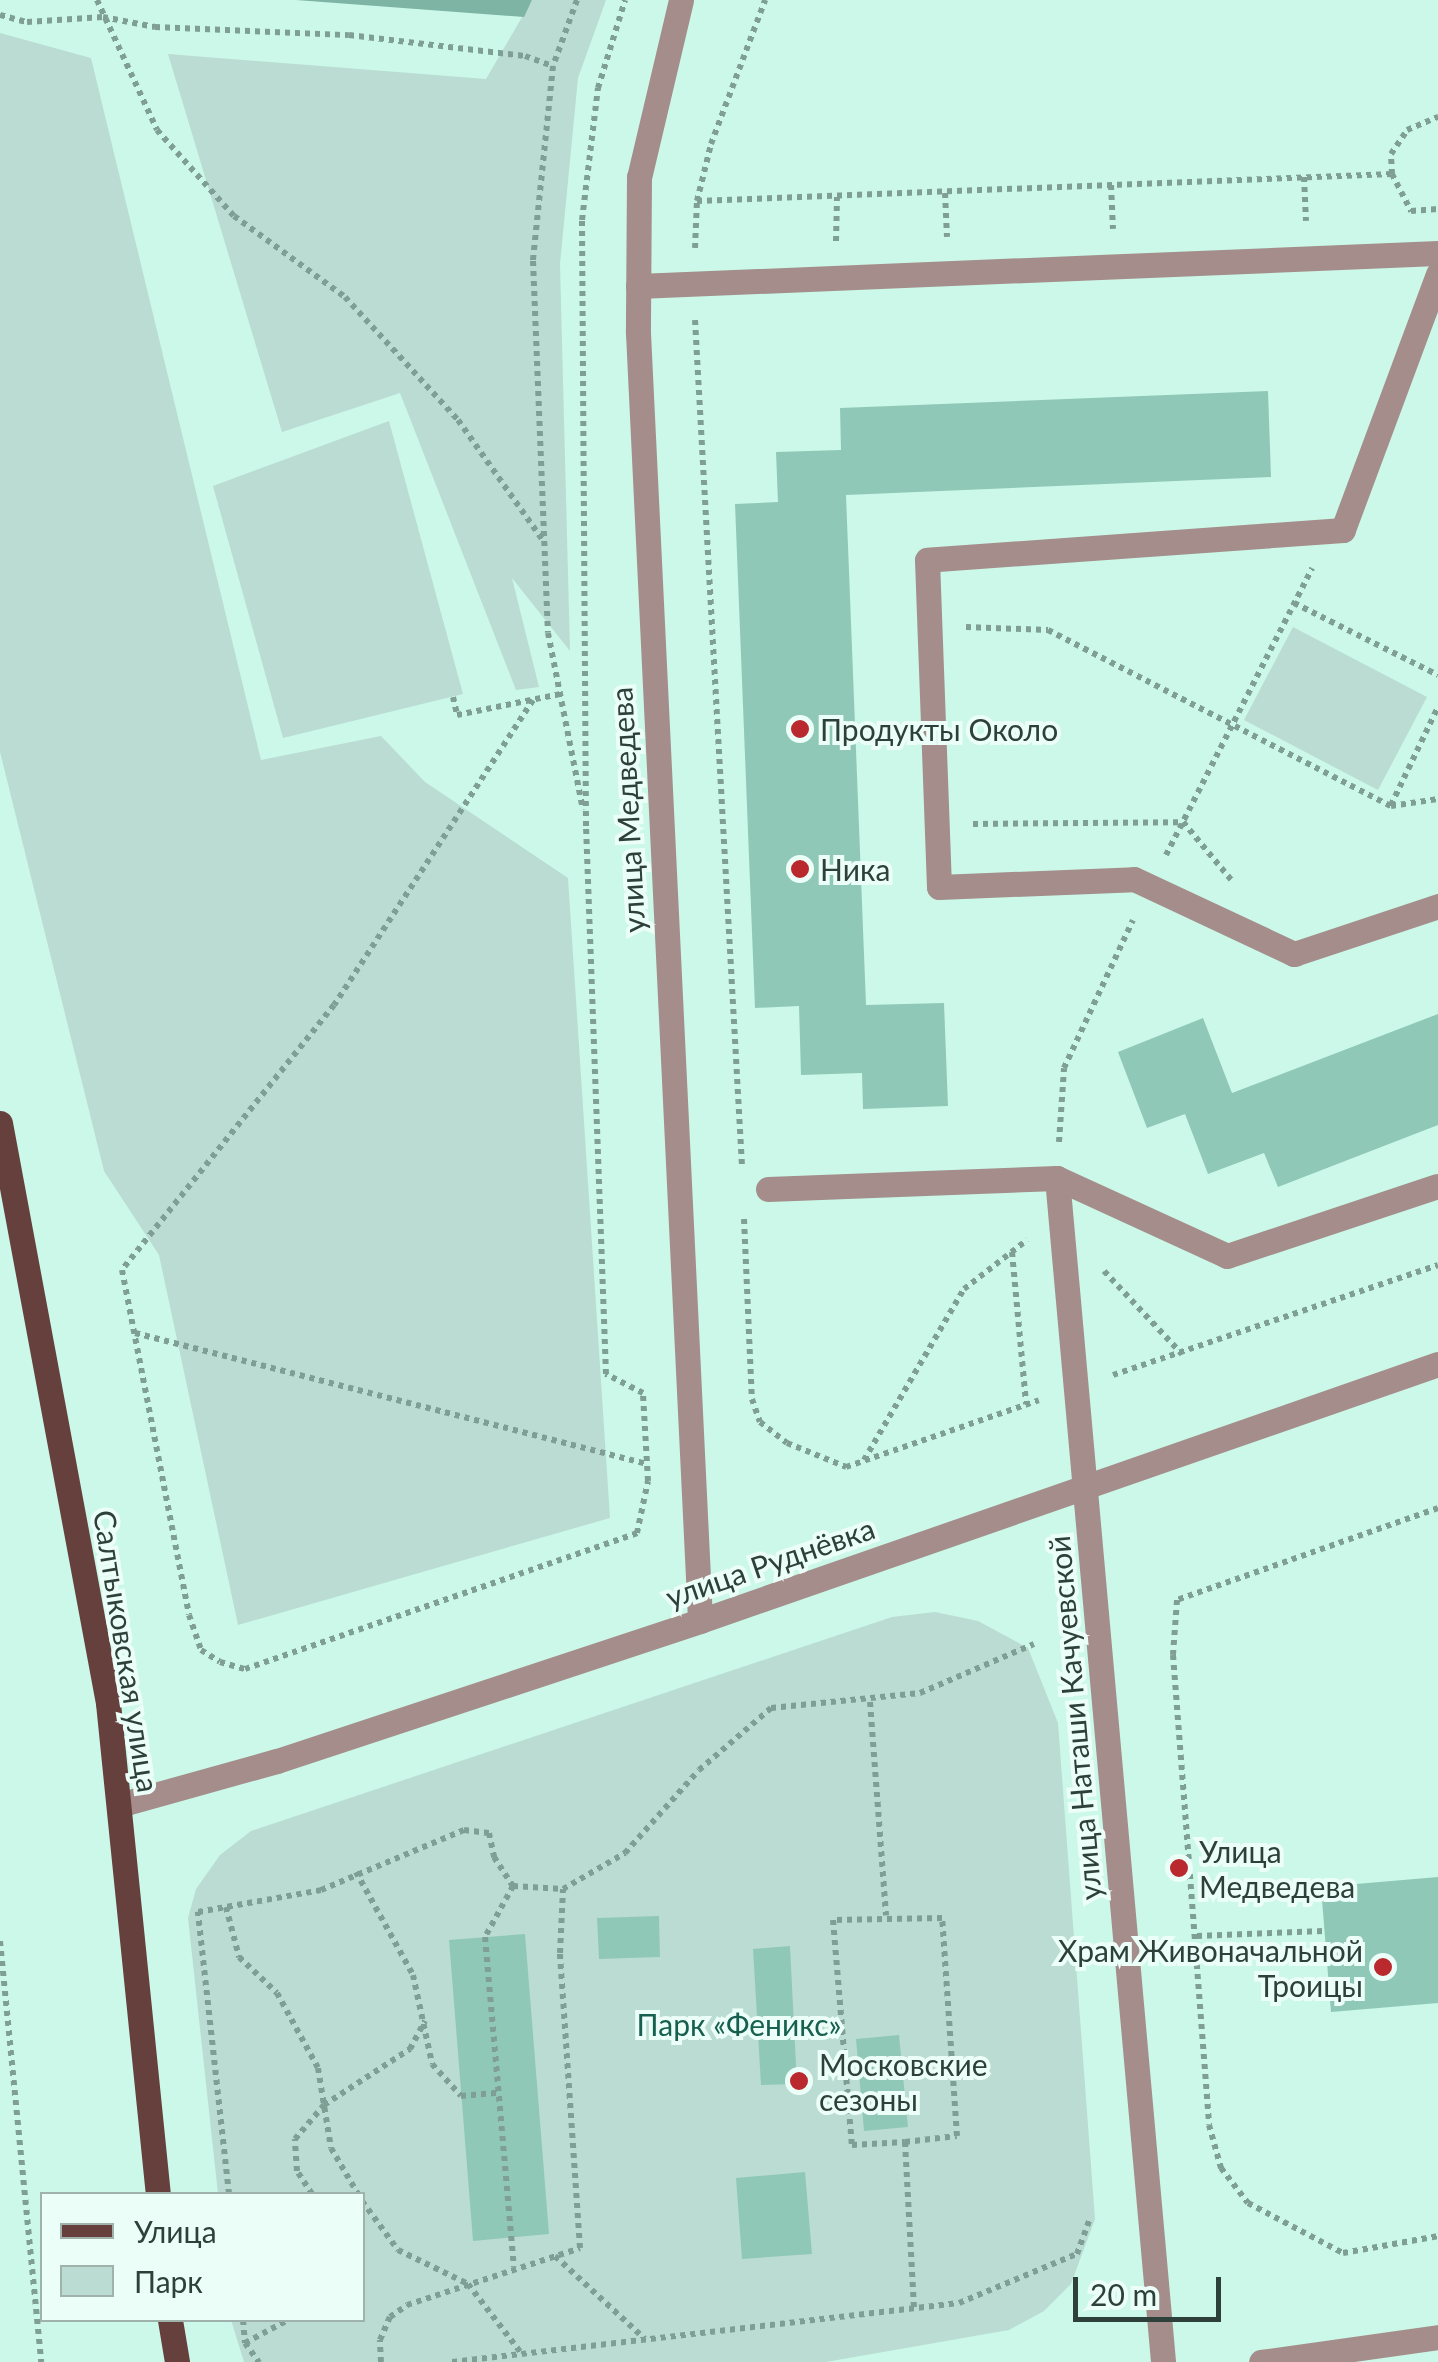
<!DOCTYPE html>
<meta charset="utf-8">
<style>
body{margin:0}
#map{position:relative;width:1438px;height:2362px;overflow:hidden;background:#cbf8e9;font-family:Lato,sans-serif}
div>[style]{position:absolute}
.green>*{inset:0;background:#bbdcd2}
.forest>*{inset:0;background:#7db4a4}
.building>*{inset:0;background:#90c8b7}
.path>*{height:6px;margin-top:-3px;transform-origin:0;background:repeating-linear-gradient(90deg,#7f9f94 0 5px,transparent 0 10px)}
.minor>*{height:25px;margin:-12.5px;padding:0 12.5px;transform-origin:12.5px;border-radius:12.5px;background:#a48d8a}
.major>*{height:25px;margin:-12.5px;padding:0 12.5px;transform-origin:12.5px;border-radius:12.5px;background:#66403d}
.dots>*{width:28px;height:28px;translate:-50% -50%;box-sizing:border-box;border:5px solid #ecfef8;border-radius:50%}
span{translate:-50% -50%;white-space:nowrap;text-align:center;line-height:1.15;-webkit-text-stroke:8px #ecfef8;paint-order:stroke}
.poi-label{font-size:30px;color:#2e403a}
.left{translate:0 -50%;text-align:left}
.right{translate:-100% -50%;text-align:right}
.street-label{font-size:30px;color:#2e403a}
.park-label{font-size:30px;color:#175f4e}
.legend{position:absolute;left:40px;top:2192px;width:325px;height:130px;box-sizing:border-box;background:#ecfef8;border:2px solid #a0b2ac;margin:0;padding:12px 18px;list-style:none;font-size:30px;color:#2e403a}
.legend li{display:flex;align-items:center;gap:20px;height:50px}
.legend b{width:50px;border:2px solid #a0b2ac}
.scale{position:absolute;left:1073px;top:2277px;width:148px;height:45px;box-sizing:border-box;border:5px solid #2e403a;border-top:0;padding-left:12px;font-size:30px;line-height:35px;white-space:nowrap;color:#2e403a;-webkit-text-stroke:8px #ecfef8;paint-order:stroke}
</style>
<div id="map">
<div class="green">
<i style="clip-path:polygon(532px 0,606px 0,578px 78px,560px 264px,570px 651px,512px 578px,539px 687px,516px 690px,400px 393px,282px 432px,168px 54px,486px 79px)"></i>
<i style="clip-path:polygon(0 33px,91px 58px,261px 760px,381px 736px,425px 782px,568px 878px,610px 1518px,238px 1625px,159px 1255px,104px 1171px,0 752px)"></i>
<i style="clip-path:polygon(389px 421px,463px 694px,283px 738px,213px 486px)"></i>
<i style="clip-path:polygon(1293px 627px,1427px 697px,1378px 790px,1244px 720px)"></i>
<i style="clip-path:polygon(935px 1612px,978px 1621px,1028px 1648px,1058px 1723px,1095px 2219px,1071px 2284px,1044px 2311px,1009px 2330px,826px 2362px,244px 2362px,231px 2320px,362px 2320px,362px 2194px,218px 2194px,188px 1918px,196px 1889px,220px 1855px,251px 1831px,892px 1617px)"></i>
</div>
<div class="forest">
<i style="clip-path:polygon(296px 0,532px 0,524px 17px)"></i>
</div>
<div class="building">
<i style="clip-path:polygon(1268px 391px,1271px 477px,846px 495px,866px 1005px,944px 1003px,948px 1106px,863px 1109px,862px 1073px,801px 1075px,799px 1006px,755px 1008px,735px 504px,778px 502px,776px 452px,841px 450px,840px 408px)"></i>
<i style="clip-path:polygon(1438px 1014px,1438px 1125px,1278px 1187px,1264px 1153px,1208px 1174px,1185px 1114px,1147px 1128px,1118px 1052px,1203px 1018px,1232px 1093px)"></i>
<i style="clip-path:polygon(1438px 1877px,1438px 2003px,1331px 2012px,1321px 1887px)"></i>
<i style="clip-path:polygon(659px 1916px,660px 1957px,599px 1959px,597px 1918px)"></i>
<i style="clip-path:polygon(525px 1934px,549px 2234px,473px 2241px,449px 1940px)"></i>
<i style="clip-path:polygon(790px 1946px,797px 2084px,761px 2085px,753px 1949px)"></i>
<i style="clip-path:polygon(899px 2035px,908px 2127px,864px 2131px,856px 2039px)"></i>
<i style="clip-path:polygon(805px 2172px,812px 2254px,742px 2259px,736px 2178px)"></i>
</div>
<div class="path">
<i style="left:97px;top:0;width:143px;rotate:65.2deg"></i>
<i style="left:157px;top:130px;width:115px;rotate:48.2deg"></i>
<i style="left:234px;top:216px;width:137px;rotate:36.1deg"></i>
<i style="left:345px;top:297px;width:167px;rotate:47.4deg"></i>
<i style="left:458px;top:420px;width:146px;rotate:54.8deg"></i>
<i style="left:577px;top:0;width:70px;rotate:110deg"></i>
<i style="left:553px;top:66px;width:196px;rotate:95.9deg"></i>
<i style="left:533px;top:261px;width:372px;rotate:87.7deg"></i>
<i style="left:548px;top:633px;width:180px;rotate:78.8deg"></i>
<i style="left:0;top:15px;width:28px;rotate:15deg"></i>
<i style="left:27px;top:22px;width:76px;rotate:-3.8deg"></i>
<i style="left:103px;top:17px;width:53px;rotate:10.9deg"></i>
<i style="left:155px;top:27px;width:194px;rotate:2.4deg"></i>
<i style="left:349px;top:35px;width:177px;rotate:6.8deg"></i>
<i style="left:525px;top:56px;width:30px;rotate:20deg"></i>
<i style="left:1392px;top:174px;width:42px;rotate:62.8deg"></i>
<i style="left:1411px;top:211px;width:27px;rotate:-4deg"></i>
<i style="left:1304px;top:177px;width:44px;rotate:87.4deg"></i>
<i style="left:1111px;top:185px;width:44px;rotate:87.4deg"></i>
<i style="left:945px;top:193px;width:44px;rotate:87.4deg"></i>
<i style="left:697px;top:201px;width:696px;rotate:-2.22deg"></i>
<i style="left:1392px;top:174px;width:20px;rotate:-93deg"></i>
<i style="left:1391px;top:154px;width:29px;rotate:-56deg"></i>
<i style="left:1407px;top:130px;width:34px;rotate:-23deg"></i>
<i style="left:836px;top:241px;width:44px;rotate:-88.7deg"></i>
<i style="left:695px;top:248px;width:47px;rotate:-87.6deg"></i>
<i style="left:697px;top:201px;width:59px;rotate:-76.2deg"></i>
<i style="left:711px;top:144px;width:154px;rotate:-69.4deg"></i>
<i style="left:695px;top:320px;width:847px;rotate:86.82deg"></i>
<i style="left:1294px;top:603px;width:161px;rotate:26.6deg"></i>
<i style="left:966px;top:627px;width:82px;rotate:2.1deg"></i>
<i style="left:1048px;top:630px;width:386px;rotate:27.2deg"></i>
<i style="left:1391px;top:806px;width:48px;rotate:-8.5deg"></i>
<i style="left:453px;top:697px;width:18px;rotate:77deg"></i>
<i style="left:457px;top:715px;width:105px;rotate:-11.5deg"></i>
<i style="left:533px;top:700px;width:364px;rotate:123.1deg"></i>
<i style="left:334px;top:1005px;width:339px;rotate:128.7deg"></i>
<i style="left:122px;top:1270px;width:351px;rotate:79deg"></i>
<i style="left:189px;top:1615px;width:37px;rotate:71deg"></i>
<i style="left:201px;top:1650px;width:22px;rotate:32deg"></i>
<i style="left:220px;top:1662px;width:26px;rotate:16deg"></i>
<i style="left:245px;top:1669px;width:415px;rotate:-19.1deg"></i>
<i style="left:637px;top:1533px;width:53px;rotate:-78.1deg"></i>
<i style="left:648px;top:1481px;width:88px;rotate:-93.3deg"></i>
<i style="left:643px;top:1393px;width:42px;rotate:-152.8deg"></i>
<i style="left:606px;top:1374px;width:548px;rotate:-92.09deg"></i>
<i style="left:586px;top:826px;width:606px;rotate:-90.38deg"></i>
<i style="left:582px;top:220px;width:133px;rotate:-83.1deg"></i>
<i style="left:598px;top:88px;width:92px;rotate:-72.9deg"></i>
<i style="left:1391px;top:805px;width:109px;rotate:-64.4deg"></i>
<i style="left:973px;top:824px;width:210px;rotate:-0.5deg"></i>
<i style="left:1183px;top:822px;width:78px;rotate:50.2deg"></i>
<i style="left:1166px;top:855px;width:322px;rotate:-63deg"></i>
<i style="left:1059px;top:1142px;width:74px;rotate:-86.1deg"></i>
<i style="left:1064px;top:1068px;width:163px;rotate:-65deg"></i>
<i style="left:744px;top:1219px;width:180px;rotate:87.5deg"></i>
<i style="left:752px;top:1399px;width:24px;rotate:71deg"></i>
<i style="left:760px;top:1422px;width:34px;rotate:38deg"></i>
<i style="left:787px;top:1443px;width:64px;rotate:22.1deg"></i>
<i style="left:846px;top:1467px;width:204px;rotate:-19.1deg"></i>
<i style="left:1012px;top:1252px;width:153px;rotate:84.7deg"></i>
<i style="left:1104px;top:1271px;width:114px;rotate:46.8deg"></i>
<i style="left:135px;top:1333px;width:528px;rotate:14.35deg"></i>
<i style="left:1113px;top:1375px;width:343px;rotate:-18.7deg"></i>
<i style="left:864px;top:1460px;width:198px;rotate:-59.7deg"></i>
<i style="left:964px;top:1289px;width:80px;rotate:-37.9deg"></i>
<i style="left:1438px;top:1508px;width:277px;rotate:160.6deg"></i>
<i style="left:1177px;top:1600px;width:55px;rotate:94.2deg"></i>
<i style="left:1173px;top:1655px;width:471px;rotate:85.6deg"></i>
<i style="left:1209px;top:2125px;width:45px;rotate:74.4deg"></i>
<i style="left:1221px;top:2168px;width:44px;rotate:52.4deg"></i>
<i style="left:1248px;top:2203px;width:107px;rotate:27.8deg"></i>
<i style="left:1343px;top:2253px;width:97px;rotate:-10.1deg"></i>
<i style="left:870px;top:1702px;width:214px;rotate:85.7deg"></i>
<i style="left:356px;top:1872px;width:118px;rotate:61deg"></i>
<i style="left:413px;top:1975px;width:91px;rotate:77.9deg"></i>
<i style="left:432px;top:2064px;width:43px;rotate:47.8deg"></i>
<i style="left:461px;top:2096px;width:37px;rotate:-5deg"></i>
<i style="left:513px;top:1886px;width:58px;rotate:118.8deg"></i>
<i style="left:485px;top:1937px;width:331px;rotate:85deg"></i>
<i style="left:226px;top:1907px;width:52px;rotate:75.4deg"></i>
<i style="left:239px;top:1957px;width:52px;rotate:43.5deg"></i>
<i style="left:277px;top:1993px;width:85px;rotate:61.3deg"></i>
<i style="left:318px;top:2068px;width:81px;rotate:80.8deg"></i>
<i style="left:331px;top:2148px;width:53px;rotate:59.6deg"></i>
<i style="left:1197px;top:1936px;width:127px;rotate:-2.3deg"></i>
<i style="left:0;top:1941px;width:423px;rotate:84.4deg"></i>
<i style="left:905px;top:2142px;width:52px;rotate:-6.6deg"></i>
<i style="left:957px;top:2136px;width:219px;rotate:-93.9deg"></i>
<i style="left:942px;top:1918px;width:109px;rotate:178.9deg"></i>
<i style="left:833px;top:1920px;width:226px;rotate:85.2deg"></i>
<i style="left:852px;top:2145px;width:53px;rotate:-3.2deg"></i>
<i style="left:905px;top:2142px;width:167px;rotate:86.9deg"></i>
<i style="left:229px;top:2194px;width:284px;rotate:-96.3deg"></i>
<i style="left:198px;top:1912px;width:125px;rotate:-10.1deg"></i>
<i style="left:321px;top:1890px;width:155px;rotate:-22.8deg"></i>
<i style="left:464px;top:1830px;width:25px;rotate:7deg"></i>
<i style="left:489px;top:1833px;width:25px;rotate:78deg"></i>
<i style="left:494px;top:1857px;width:35px;rotate:57deg"></i>
<i style="left:513px;top:1886px;width:50px;rotate:3.4deg"></i>
<i style="left:563px;top:1889px;width:72px;rotate:-30.1deg"></i>
<i style="left:625px;top:1853px;width:111px;rotate:-48.3deg"></i>
<i style="left:699px;top:1770px;width:95px;rotate:-40.7deg"></i>
<i style="left:771px;top:1708px;width:150px;rotate:-5.7deg"></i>
<i style="left:920px;top:1693px;width:124px;rotate:-23.3deg"></i>
<i style="left:312px;top:2194px;width:27px;rotate:-123deg"></i>
<i style="left:297px;top:2171px;width:32px;rotate:-94deg"></i>
<i style="left:295px;top:2139px;width:45px;rotate:-49.5deg"></i>
<i style="left:324px;top:2105px;width:103px;rotate:-33.1deg"></i>
<i style="left:410px;top:2049px;width:32px;rotate:-62deg"></i>
<i style="left:362px;top:2201px;width:61px;rotate:53.7deg"></i>
<i style="left:398px;top:2250px;width:78px;rotate:25.9deg"></i>
<i style="left:468px;top:2284px;width:88px;rotate:52.4deg"></i>
<i style="left:555px;top:2256px;width:122px;rotate:42.7deg"></i>
<i style="left:243px;top:2320px;width:23px;rotate:85deg"></i>
<i style="left:245px;top:2343px;width:24px;rotate:54deg"></i>
<i style="left:245px;top:2343px;width:49px;rotate:-28.1deg"></i>
<i style="left:381px;top:2362px;width:22px;rotate:-93deg"></i>
<i style="left:380px;top:2340px;width:25px;rotate:-67deg"></i>
<i style="left:390px;top:2317px;width:21px;rotate:-35deg"></i>
<i style="left:407px;top:2305px;width:182px;rotate:-18.2deg"></i>
<i style="left:580px;top:2248px;width:296px;rotate:-93.9deg"></i>
<i style="left:560px;top:1953px;width:64px;rotate:-87.3deg"></i>
<i style="left:452px;top:2362px;width:510px;rotate:-6.64deg"></i>
<i style="left:959px;top:2303px;width:128px;rotate:-22.6deg"></i>
<i style="left:1077px;top:2254px;width:38px;rotate:-70deg"></i>
</div>
<div class="minor">
<i style="left:681px;top:0;width:182px;rotate:103.3deg"></i>
<i style="left:639px;top:177px;width:156px;rotate:90.4deg"></i>
<i style="left:638px;top:333px;width:1289px;rotate:87.24deg"></i>
<i style="left:1438px;top:274px;width:273px;rotate:110.4deg"></i>
<i style="left:1343px;top:530px;width:417px;rotate:175.9deg"></i>
<i style="left:927px;top:560px;width:327px;rotate:87.9deg"></i>
<i style="left:939px;top:887px;width:195px;rotate:-2.3deg"></i>
<i style="left:1134px;top:879px;width:177px;rotate:25.1deg"></i>
<i style="left:1294px;top:954px;width:152px;rotate:-18.4deg"></i>
<i style="left:638px;top:286px;width:801px;rotate:-2.36deg"></i>
<i style="left:1057px;top:1178px;width:1189px;rotate:84.88deg"></i>
<i style="left:768px;top:1189px;width:289px;rotate:-2.2deg"></i>
<i style="left:1057px;top:1178px;width:187px;rotate:24.6deg"></i>
<i style="left:1227px;top:1256px;width:222px;rotate:-18.4deg"></i>
<i style="left:119px;top:1805px;width:164px;rotate:-15.6deg"></i>
<i style="left:277px;top:1761px;width:446px;rotate:-18.3deg"></i>
<i style="left:700px;top:1621px;width:781px;rotate:-19.2deg"></i>
<i style="left:1261px;top:2362px;width:179px;rotate:-8deg"></i>
</div>
<div class="major">
<i style="left:0;top:1123px;width:590px;rotate:79.45deg"></i>
<i style="left:108px;top:1703px;width:494px;rotate:84.2deg"></i>
<i style="left:170px;top:2320px;width:43px;rotate:80.5deg"></i>
</div>
<div class="dots">
<i style="left:800px;top:729px;background:#b9292d"></i>
<i style="left:800px;top:869px;background:#b9292d"></i>
<i style="left:1179px;top:1868px;background:#b9292d"></i>
<i style="left:1383px;top:1967px;background:#b9292d"></i>
<i style="left:799px;top:2081px;background:#b9292d"></i>
</div>
<div class="poi-label">
<span class="left" style="left:820px;top:729px">Продукты Около</span>
<span class="left" style="left:820px;top:869px">Ника</span>
<span class="left" style="left:1199px;top:1868px">Улица<br>Медведева</span>
<span class="right" style="left:1363px;top:1967px">Храм Живоначальной<br>Троицы</span>
<span class="left" style="left:819px;top:2081px">Московские<br>сезоны</span>
</div>
<div class="street-label">
<span style="left:627px;top:810px;rotate:-93deg">улица Медведева</span>
<span style="left:770px;top:1562px;rotate:-19deg">улица Руднёвка</span>
<span style="left:127px;top:1651px;rotate:81deg">Салтыковская улица</span>
<span style="left:1074px;top:1718px;rotate:-95deg">улица Наташи Качуевской</span>
</div>
<div class="park-label">
<span style="left:739px;top:2024px">Парк «Феникс»</span>
</div>
<ul class="legend">
<li><b style="height:12px;background:#66403d"></b>Улица</li>
<li><b style="height:28px;background:#bbdcd2"></b>Парк</li>
</ul>
<div class="scale">20 m</div>
</div>
